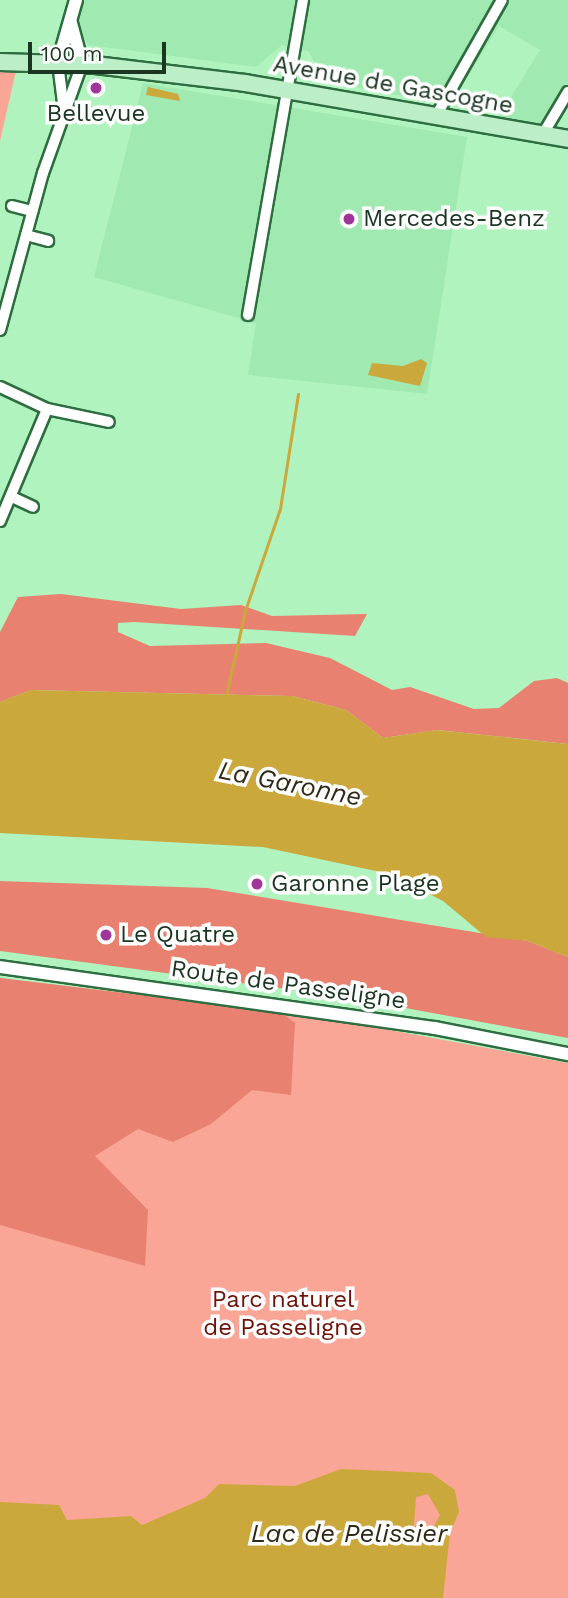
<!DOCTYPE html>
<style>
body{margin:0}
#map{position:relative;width:568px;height:1598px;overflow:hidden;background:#b0f3be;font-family:"Work Sans",sans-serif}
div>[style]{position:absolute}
.built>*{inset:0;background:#a0e9b0}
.green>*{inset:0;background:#faa697}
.forest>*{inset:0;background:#e8816f}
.water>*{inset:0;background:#cba83b}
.stream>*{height:2.5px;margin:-1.25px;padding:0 1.25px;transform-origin:1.25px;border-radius:1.25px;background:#cba83b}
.roads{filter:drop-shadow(2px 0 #2d6d40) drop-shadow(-2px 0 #2d6d40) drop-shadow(0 2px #2d6d40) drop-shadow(0 -2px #2d6d40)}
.minor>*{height:10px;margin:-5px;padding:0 5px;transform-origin:5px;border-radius:5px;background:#fff}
.tertiary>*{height:12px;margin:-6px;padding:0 6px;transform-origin:6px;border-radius:6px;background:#fff}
.primary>*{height:16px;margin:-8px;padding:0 8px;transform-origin:8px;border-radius:8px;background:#bceec8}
.dots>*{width:19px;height:19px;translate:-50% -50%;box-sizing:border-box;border:4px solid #fff;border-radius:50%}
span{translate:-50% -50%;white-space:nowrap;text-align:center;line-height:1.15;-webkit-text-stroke:7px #fff;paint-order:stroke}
.street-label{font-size:24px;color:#1a3521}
.poi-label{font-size:24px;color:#1a3521}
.left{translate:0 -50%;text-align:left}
.park-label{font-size:24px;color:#6f1208}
.water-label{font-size:26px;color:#312a18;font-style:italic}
.scale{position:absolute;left:28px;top:42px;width:138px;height:32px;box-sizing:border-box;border:4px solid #1a3521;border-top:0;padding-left:9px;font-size:21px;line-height:24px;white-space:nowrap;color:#1a3521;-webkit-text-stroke:5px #fff;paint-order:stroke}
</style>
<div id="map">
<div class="built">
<i style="clip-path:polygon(85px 0,568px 0,568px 83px,541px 128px,498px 118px,540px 50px,499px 26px,453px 101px,426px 101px,326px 81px,308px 51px,282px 45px,256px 67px,89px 45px,74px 30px)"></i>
<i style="clip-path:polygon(143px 83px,467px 137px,427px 394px,248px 375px,256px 323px,94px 277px)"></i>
</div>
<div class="green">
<i style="clip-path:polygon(0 70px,16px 71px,0 141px)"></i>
<i style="clip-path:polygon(0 978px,314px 1016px,568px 1063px,568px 1598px,0 1598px)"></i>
</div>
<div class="forest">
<i style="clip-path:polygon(61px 594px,181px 609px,241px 605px,272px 616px,367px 614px,355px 636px,134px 622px,118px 623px,118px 632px,150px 646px,266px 643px,330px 658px,392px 690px,410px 687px,474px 709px,499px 708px,534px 681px,557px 678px,568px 683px,568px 744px,437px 730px,383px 738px,346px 710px,292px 696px,31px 690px,0 702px,0 632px,18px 597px)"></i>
<i style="clip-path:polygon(0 881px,207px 888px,528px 941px,568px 957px,568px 1038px,346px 997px,0 951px)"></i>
<i style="clip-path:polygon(0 978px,280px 1012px,295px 1023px,291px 1095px,252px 1090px,211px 1124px,173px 1142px,138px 1129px,95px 1156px,148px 1210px,145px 1266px,0 1225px)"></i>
</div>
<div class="water">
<i style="clip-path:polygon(148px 87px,178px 94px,180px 101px,146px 95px)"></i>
<i style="clip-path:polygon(421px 359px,427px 363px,420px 386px,368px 375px,372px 363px,403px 366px)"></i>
<i style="clip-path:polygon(31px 690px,292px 696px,346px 710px,383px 738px,436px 730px,568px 744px,568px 957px,528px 941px,486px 937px,443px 901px,390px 874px,263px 847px,0 833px,0 702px)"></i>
<i style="clip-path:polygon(evenodd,341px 1469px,431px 1473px,455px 1490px,459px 1512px,450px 1533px,443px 1598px,0 1598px,0 1502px,59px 1505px,67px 1520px,131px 1516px,142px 1525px,205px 1498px,219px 1484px,295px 1486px,341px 1469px,428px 1494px,440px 1515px,434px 1526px,414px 1526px,416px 1497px,428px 1494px)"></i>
</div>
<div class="stream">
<i style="left:226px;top:696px;width:87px;rotate:-77.4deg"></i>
<i style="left:245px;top:611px;width:108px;rotate:-71.1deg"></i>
<i style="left:280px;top:509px;width:116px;rotate:-81.1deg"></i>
</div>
<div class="roads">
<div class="minor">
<i style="left:58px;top:63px;width:48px;rotate:82.9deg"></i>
<i style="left:436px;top:116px;width:133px;rotate:-60.4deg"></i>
<i style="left:543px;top:134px;width:49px;rotate:-59.2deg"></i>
<i style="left:12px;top:206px;width:21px;rotate:14deg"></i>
<i style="left:26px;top:235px;width:23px;rotate:15deg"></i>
<i style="left:248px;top:315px;width:320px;rotate:-80.1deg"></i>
<i style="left:0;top:330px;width:163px;rotate:-74.7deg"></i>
<i style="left:43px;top:173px;width:116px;rotate:-70.3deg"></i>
<i style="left:0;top:387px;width:52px;rotate:25.1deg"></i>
<i style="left:47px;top:409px;width:63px;rotate:11.8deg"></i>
<i style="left:12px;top:497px;width:23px;rotate:25deg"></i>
<i style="left:0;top:521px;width:121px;rotate:-67.2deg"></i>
</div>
<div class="tertiary">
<i style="left:71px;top:23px;width:42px;rotate:75deg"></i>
<i style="left:58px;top:63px;width:66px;rotate:-74.1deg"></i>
<i style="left:0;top:967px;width:439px;rotate:8deg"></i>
<i style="left:435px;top:1028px;width:136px;rotate:11.1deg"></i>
</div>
<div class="primary">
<i style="left:0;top:62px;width:95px;rotate:1.8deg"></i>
<i style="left:95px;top:65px;width:151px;rotate:6.8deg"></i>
<i style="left:245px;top:83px;width:328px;rotate:9.8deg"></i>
</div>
</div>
<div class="dots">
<i style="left:96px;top:88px;background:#a03699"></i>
<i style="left:349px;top:219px;background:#a03699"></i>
<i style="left:257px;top:884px;background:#a03699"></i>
<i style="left:106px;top:935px;background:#a03699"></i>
</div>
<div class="street-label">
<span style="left:393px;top:85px;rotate:10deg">Avenue de Gascogne</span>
<span style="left:288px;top:985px;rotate:8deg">Route de Passeligne</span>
</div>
<div class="poi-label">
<span style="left:96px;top:114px">Bellevue</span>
<span class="left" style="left:363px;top:219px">Mercedes-Benz</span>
<span class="left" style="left:271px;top:884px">Garonne Plage</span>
<span class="left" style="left:120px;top:935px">Le Quatre</span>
</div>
<div class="park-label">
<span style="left:283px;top:1314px">Parc naturel<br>de Passeligne</span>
</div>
<div class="water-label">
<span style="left:290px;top:784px;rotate:11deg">La Garonne</span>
<span style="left:349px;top:1534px">Lac de Pelissier</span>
</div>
<div class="scale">100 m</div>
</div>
